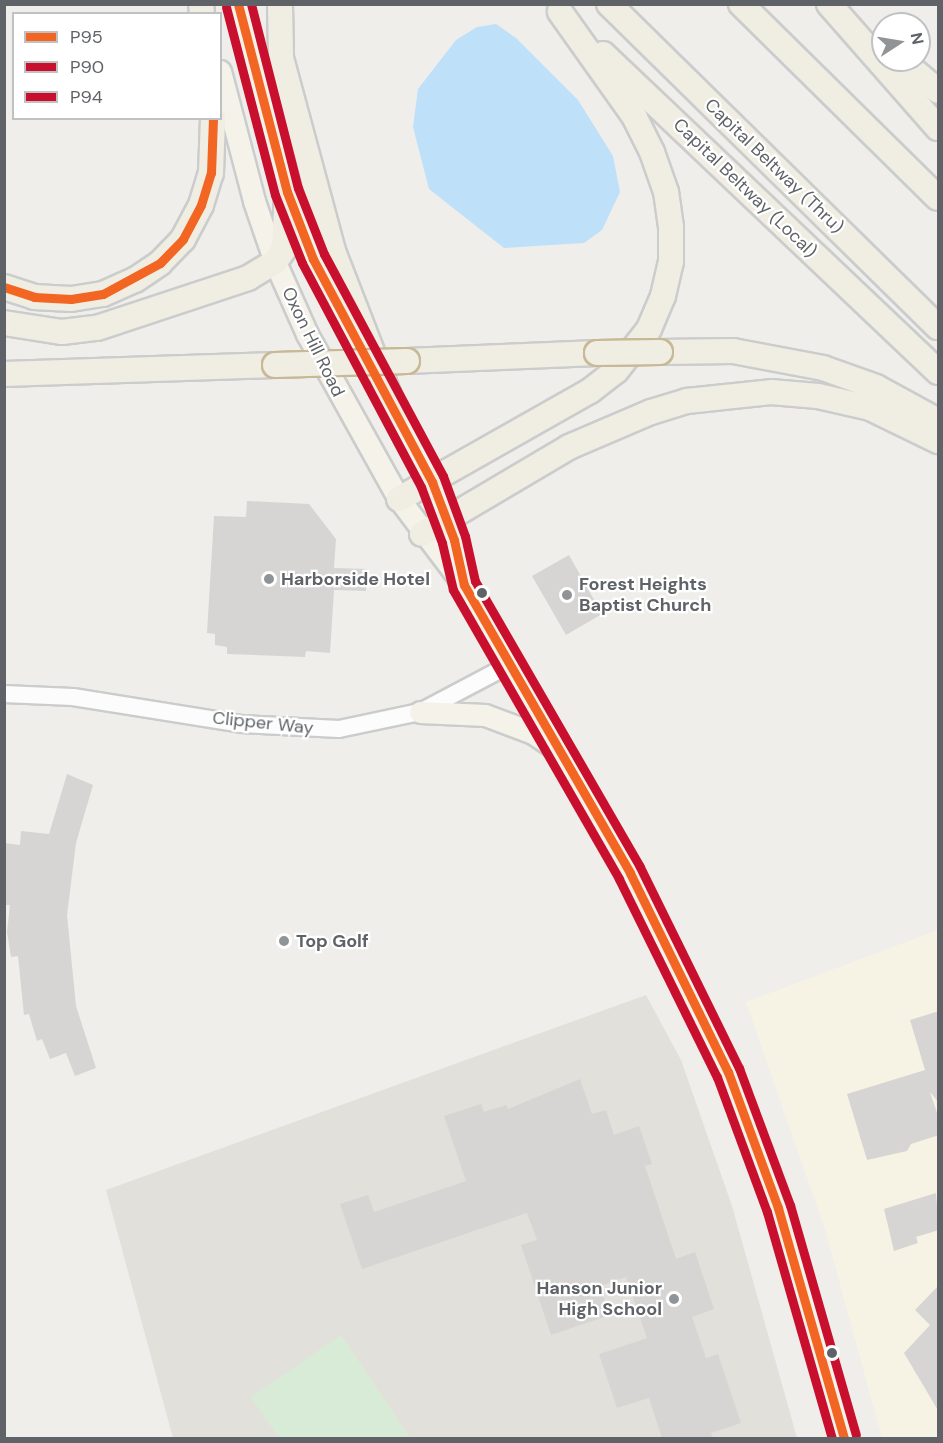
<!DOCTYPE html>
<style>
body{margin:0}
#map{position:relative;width:943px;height:1443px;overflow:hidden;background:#efeeea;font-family:"DM Sans",sans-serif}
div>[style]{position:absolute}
.commercial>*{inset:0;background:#f7f3e4}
.education>*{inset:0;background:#e2e0da}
.green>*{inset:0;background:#d8ebd6}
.water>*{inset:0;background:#bfe0f9}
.building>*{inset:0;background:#d6d5d3}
.roads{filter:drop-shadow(2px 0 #cbcccc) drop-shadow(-2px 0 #cbcccc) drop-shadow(0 2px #cbcccc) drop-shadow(0 -2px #cbcccc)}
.minor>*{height:16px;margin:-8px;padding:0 8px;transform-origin:8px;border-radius:8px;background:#fdfcfc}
.major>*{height:21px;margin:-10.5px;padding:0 10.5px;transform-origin:10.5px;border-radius:10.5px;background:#f4f2e9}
.highway>*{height:24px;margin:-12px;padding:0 12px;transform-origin:12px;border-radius:12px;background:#f0ede3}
.bridges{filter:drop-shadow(2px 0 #c8b996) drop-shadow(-2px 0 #c8b996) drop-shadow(0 2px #c8b996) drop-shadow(0 -2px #c8b996)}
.highway-bridge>*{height:24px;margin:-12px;padding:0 12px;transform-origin:12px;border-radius:12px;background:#f0ede3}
.bus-1>*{height:9px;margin:-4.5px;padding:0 4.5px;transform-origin:4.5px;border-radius:4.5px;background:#f26522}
.bus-2>*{height:9px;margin:-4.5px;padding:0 4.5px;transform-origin:4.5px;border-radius:4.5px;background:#c8102e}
.bus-3>*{height:9px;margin:-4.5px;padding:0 4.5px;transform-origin:4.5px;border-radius:4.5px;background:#c8102e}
.dots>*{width:16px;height:16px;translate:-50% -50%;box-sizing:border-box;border:3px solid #fff;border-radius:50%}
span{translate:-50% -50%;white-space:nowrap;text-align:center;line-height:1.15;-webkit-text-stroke:4.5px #fff;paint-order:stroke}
.street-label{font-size:18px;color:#5f6368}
.poi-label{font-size:18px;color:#5f6368;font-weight:700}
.left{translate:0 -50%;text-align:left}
.right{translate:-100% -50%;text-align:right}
.frame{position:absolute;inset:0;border:6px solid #5f6368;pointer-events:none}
.legend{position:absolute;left:12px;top:12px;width:210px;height:108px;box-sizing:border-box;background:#fff;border:2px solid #bfc1c3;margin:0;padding:8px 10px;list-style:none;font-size:18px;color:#5f6368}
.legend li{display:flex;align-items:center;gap:12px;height:30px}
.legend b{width:30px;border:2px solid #bfc1c3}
.north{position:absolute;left:871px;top:12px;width:60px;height:60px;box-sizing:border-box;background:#fff;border:2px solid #bfc1c3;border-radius:50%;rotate:78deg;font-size:16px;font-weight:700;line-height:24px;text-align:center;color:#5f6368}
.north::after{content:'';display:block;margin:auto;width:21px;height:27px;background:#919496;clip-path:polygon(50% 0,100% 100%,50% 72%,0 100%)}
</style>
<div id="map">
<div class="commercial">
<i style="clip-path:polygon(938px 930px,938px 1438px,882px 1438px,825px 1229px,746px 1002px)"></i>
</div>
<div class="education">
<i style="clip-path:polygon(646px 995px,681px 1060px,732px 1206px,797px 1438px,173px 1438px,106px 1190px)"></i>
</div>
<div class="green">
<i style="clip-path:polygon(341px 1335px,410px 1438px,279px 1438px,251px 1397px)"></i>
</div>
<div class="water">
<i style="clip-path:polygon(496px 24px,516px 38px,578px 100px,613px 156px,620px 192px,602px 230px,584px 243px,504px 248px,429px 189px,413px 127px,418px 89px,456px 40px,477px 27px)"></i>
</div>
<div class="building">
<i style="clip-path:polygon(247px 501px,309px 504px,336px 539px,334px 568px,367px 569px,366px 591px,334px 590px,330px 653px,306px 651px,305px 657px,227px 654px,227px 647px,215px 645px,215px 634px,207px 633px,214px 516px,246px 517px)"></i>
<i style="clip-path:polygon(569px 555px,602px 614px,566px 635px,532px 576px)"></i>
<i style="clip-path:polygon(67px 774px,93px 785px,76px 843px,67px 915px,76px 1006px,96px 1068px,75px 1076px,66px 1053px,50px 1059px,42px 1039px,37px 1041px,29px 1014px,24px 1015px,18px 956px,11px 957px,7px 932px,10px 905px,4px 905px,4px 843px,20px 845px,21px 831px,49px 834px)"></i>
<i style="clip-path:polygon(939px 1011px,939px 1103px,930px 1092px,939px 1119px,939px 1135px,911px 1144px,907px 1151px,867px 1160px,847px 1094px,925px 1070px,910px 1020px)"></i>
<i style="clip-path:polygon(580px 1079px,592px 1114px,606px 1110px,614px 1135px,639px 1126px,652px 1164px,645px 1166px,676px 1259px,695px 1252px,714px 1309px,692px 1317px,706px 1358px,718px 1354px,741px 1423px,711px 1433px,713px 1438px,662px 1438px,649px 1398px,617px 1408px,599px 1354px,647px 1338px,626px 1277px,600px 1286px,610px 1315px,551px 1335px,521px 1245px,537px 1240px,527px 1213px,362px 1269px,340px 1204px,368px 1195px,374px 1212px,466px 1181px,444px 1116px,481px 1104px,484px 1112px,506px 1105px,508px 1109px)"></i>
<i style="clip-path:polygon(936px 1193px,939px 1230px,916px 1237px,918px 1243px,894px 1251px,884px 1209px)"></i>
<i style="clip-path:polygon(939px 1285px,939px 1412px,904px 1353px,930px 1325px,915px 1310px)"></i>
</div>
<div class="roads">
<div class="minor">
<i style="left:4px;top:694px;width:69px;rotate:2.5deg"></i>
<i style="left:73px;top:697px;width:170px;rotate:9.1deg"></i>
<i style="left:241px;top:724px;width:98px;rotate:2.9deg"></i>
<i style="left:339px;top:729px;width:83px;rotate:-11.9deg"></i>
<i style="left:420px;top:712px;width:101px;rotate:-27.8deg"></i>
</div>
<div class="major">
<i style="left:238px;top:4px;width:194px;rotate:75.4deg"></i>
<i style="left:287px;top:192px;width:72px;rotate:68.8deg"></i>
<i style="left:313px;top:259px;width:124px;rotate:62.6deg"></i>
<i style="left:220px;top:71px;width:134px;rotate:75.3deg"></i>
<i style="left:254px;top:201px;width:65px;rotate:71deg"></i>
<i style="left:275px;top:262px;width:79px;rotate:66deg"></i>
<i style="left:307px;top:334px;width:189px;rotate:60.9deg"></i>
<i style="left:399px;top:499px;width:108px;rotate:52.9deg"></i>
<i style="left:464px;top:585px;width:194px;rotate:59.7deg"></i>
<i style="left:562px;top:753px;width:225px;rotate:61deg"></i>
<i style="left:671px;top:950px;width:102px;rotate:64.4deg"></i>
<i style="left:715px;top:1042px;width:178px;rotate:69.2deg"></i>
<i style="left:778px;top:1208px;width:239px;rotate:74deg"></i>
<i style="left:388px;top:401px;width:92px;rotate:61.5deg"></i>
<i style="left:432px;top:482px;width:62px;rotate:69.2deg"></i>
<i style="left:454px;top:540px;width:43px;rotate:77.9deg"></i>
<i style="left:420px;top:712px;width:65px;rotate:2.6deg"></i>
<i style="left:485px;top:715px;width:51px;rotate:20.6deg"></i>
<i style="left:533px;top:733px;width:29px;rotate:34deg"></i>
</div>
<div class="highway">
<i style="left:201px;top:4px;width:10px;rotate:84deg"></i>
<i style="left:280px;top:4px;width:54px;rotate:88.9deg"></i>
<i style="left:281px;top:58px;width:200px;rotate:74.9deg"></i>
<i style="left:333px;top:251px;width:177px;rotate:68.8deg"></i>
<i style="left:609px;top:4px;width:461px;rotate:44.5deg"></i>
<i style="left:741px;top:4px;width:276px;rotate:44.6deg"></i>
<i style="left:829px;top:4px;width:165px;rotate:48.7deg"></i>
<i style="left:603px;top:54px;width:462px;rotate:43.5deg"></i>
<i style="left:901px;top:60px;width:48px;rotate:40deg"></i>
<i style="left:4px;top:287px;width:32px;rotate:18deg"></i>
<i style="left:34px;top:297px;width:37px;rotate:3deg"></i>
<i style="left:71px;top:299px;width:32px;rotate:-9deg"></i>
<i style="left:103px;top:294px;width:35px;rotate:-24deg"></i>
<i style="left:135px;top:280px;width:30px;rotate:-34deg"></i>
<i style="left:160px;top:263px;width:33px;rotate:-46deg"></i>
<i style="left:183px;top:239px;width:38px;rotate:-62deg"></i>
<i style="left:201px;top:205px;width:34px;rotate:-73deg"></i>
<i style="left:211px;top:173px;width:55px;rotate:-87.9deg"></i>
<i style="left:4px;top:323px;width:59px;rotate:8.8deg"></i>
<i style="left:62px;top:332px;width:35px;rotate:-7deg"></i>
<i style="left:97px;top:328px;width:159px;rotate:-18.3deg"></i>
<i style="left:248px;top:278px;width:31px;rotate:-31deg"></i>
<i style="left:275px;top:262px;width:16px;rotate:-55deg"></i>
<i style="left:284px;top:249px;width:57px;rotate:-87deg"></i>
<i style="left:660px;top:352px;width:73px;rotate:-0.8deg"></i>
<i style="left:733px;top:351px;width:92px;rotate:10.7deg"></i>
<i style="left:823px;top:368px;width:56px;rotate:19.7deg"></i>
<i style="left:876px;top:387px;width:71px;rotate:28.7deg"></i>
<i style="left:407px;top:361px;width:190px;rotate:-2.4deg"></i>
<i style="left:4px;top:374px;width:271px;rotate:-1.9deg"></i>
<i style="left:399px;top:499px;width:219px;rotate:-29.5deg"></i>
<i style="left:590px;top:391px;width:33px;rotate:-38deg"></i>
<i style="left:616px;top:371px;width:53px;rotate:-51.8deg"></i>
<i style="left:649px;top:329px;width:36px;rotate:-67deg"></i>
<i style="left:663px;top:296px;width:35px;rotate:-77deg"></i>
<i style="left:671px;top:262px;width:35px;rotate:-90deg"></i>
<i style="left:671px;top:227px;width:35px;rotate:-98deg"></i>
<i style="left:666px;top:192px;width:42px;rotate:-109.3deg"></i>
<i style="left:652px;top:152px;width:40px;rotate:-116.6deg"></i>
<i style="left:634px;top:116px;width:128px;rotate:-125.4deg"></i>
<i style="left:422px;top:534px;width:171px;rotate:-30.6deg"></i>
<i style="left:569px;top:447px;width:89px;rotate:-23.1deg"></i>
<i style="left:651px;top:412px;width:38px;rotate:-17deg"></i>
<i style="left:687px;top:401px;width:84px;rotate:-6.1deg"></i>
<i style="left:771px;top:392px;width:47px;rotate:4.9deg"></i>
<i style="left:818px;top:396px;width:53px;rotate:13deg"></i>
<i style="left:870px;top:408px;width:76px;rotate:25.9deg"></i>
</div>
</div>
<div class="bridges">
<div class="highway-bridge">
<i style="left:597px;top:353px;width:63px;rotate:-0.9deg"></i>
<i style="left:275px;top:365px;width:132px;rotate:-1.7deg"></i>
</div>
</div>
<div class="bus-1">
<i style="left:238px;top:4px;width:194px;rotate:75.4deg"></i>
<i style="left:287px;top:192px;width:72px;rotate:68.8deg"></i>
<i style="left:313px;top:259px;width:253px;rotate:61.9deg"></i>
<i style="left:432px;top:482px;width:62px;rotate:69.2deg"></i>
<i style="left:454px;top:540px;width:46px;rotate:77.5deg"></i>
<i style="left:464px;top:585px;width:332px;rotate:60deg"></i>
<i style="left:630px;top:873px;width:222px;rotate:63.8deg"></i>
<i style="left:728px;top:1072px;width:145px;rotate:69.8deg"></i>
<i style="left:778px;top:1208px;width:239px;rotate:74deg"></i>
<i style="left:4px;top:287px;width:32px;rotate:18deg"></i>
<i style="left:34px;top:297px;width:37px;rotate:3deg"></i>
<i style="left:71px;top:299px;width:32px;rotate:-9deg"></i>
<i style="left:103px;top:294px;width:65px;rotate:-28.5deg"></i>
<i style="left:160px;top:263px;width:33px;rotate:-46deg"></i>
<i style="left:183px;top:239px;width:38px;rotate:-62deg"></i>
<i style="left:201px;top:205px;width:34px;rotate:-73deg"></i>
<i style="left:211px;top:173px;width:55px;rotate:-87.9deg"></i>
</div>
<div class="bus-2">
<i style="left:226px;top:7px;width:194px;rotate:75.4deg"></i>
<i style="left:275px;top:195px;width:73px;rotate:68.3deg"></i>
<i style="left:302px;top:263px;width:254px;rotate:62deg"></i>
<i style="left:421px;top:487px;width:60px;rotate:69.4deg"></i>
<i style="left:442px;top:543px;width:48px;rotate:76.8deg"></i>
<i style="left:453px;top:590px;width:333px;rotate:60.1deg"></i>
<i style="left:619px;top:879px;width:221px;rotate:63.7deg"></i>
<i style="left:717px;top:1077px;width:144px;rotate:69.7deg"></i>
<i style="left:767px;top:1212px;width:235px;rotate:74deg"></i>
</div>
<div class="bus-3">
<i style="left:251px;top:4px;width:190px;rotate:75.7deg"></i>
<i style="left:298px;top:188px;width:71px;rotate:68.5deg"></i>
<i style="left:324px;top:254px;width:252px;rotate:61.8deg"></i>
<i style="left:443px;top:476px;width:64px;rotate:69.9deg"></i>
<i style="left:465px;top:536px;width:46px;rotate:77.5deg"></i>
<i style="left:475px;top:581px;width:330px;rotate:60deg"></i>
<i style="left:640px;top:867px;width:224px;rotate:63.8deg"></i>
<i style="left:739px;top:1068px;width:146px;rotate:69.6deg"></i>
<i style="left:790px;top:1205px;width:239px;rotate:74deg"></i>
</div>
<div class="dots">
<i style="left:269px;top:579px;background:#919496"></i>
<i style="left:482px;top:593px;background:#5f6368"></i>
<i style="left:567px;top:595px;background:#919496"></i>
<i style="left:284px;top:941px;background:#919496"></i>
<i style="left:674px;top:1299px;background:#919496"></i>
<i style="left:832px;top:1353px;background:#5f6368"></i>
</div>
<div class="street-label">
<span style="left:774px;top:166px;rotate:44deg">Capital Beltway (Thru)</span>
<span style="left:745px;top:188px;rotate:44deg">Capital Beltway (Local)</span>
<span style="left:313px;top:342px;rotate:64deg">Oxon Hill Road</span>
<span style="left:263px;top:723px;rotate:6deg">Clipper Way</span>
</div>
<div class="poi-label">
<span class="left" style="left:281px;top:579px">Harborside Hotel</span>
<span class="left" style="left:579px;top:595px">Forest Heights<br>Baptist Church</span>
<span class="left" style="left:296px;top:941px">Top Golf</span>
<span class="right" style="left:662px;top:1299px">Hanson Junior<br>High School</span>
</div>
<div class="frame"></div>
<ul class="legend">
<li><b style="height:8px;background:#f26522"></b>P95</li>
<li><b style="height:8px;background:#c8102e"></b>P90</li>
<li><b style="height:8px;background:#c8102e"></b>P94</li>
</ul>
<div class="north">N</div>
</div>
